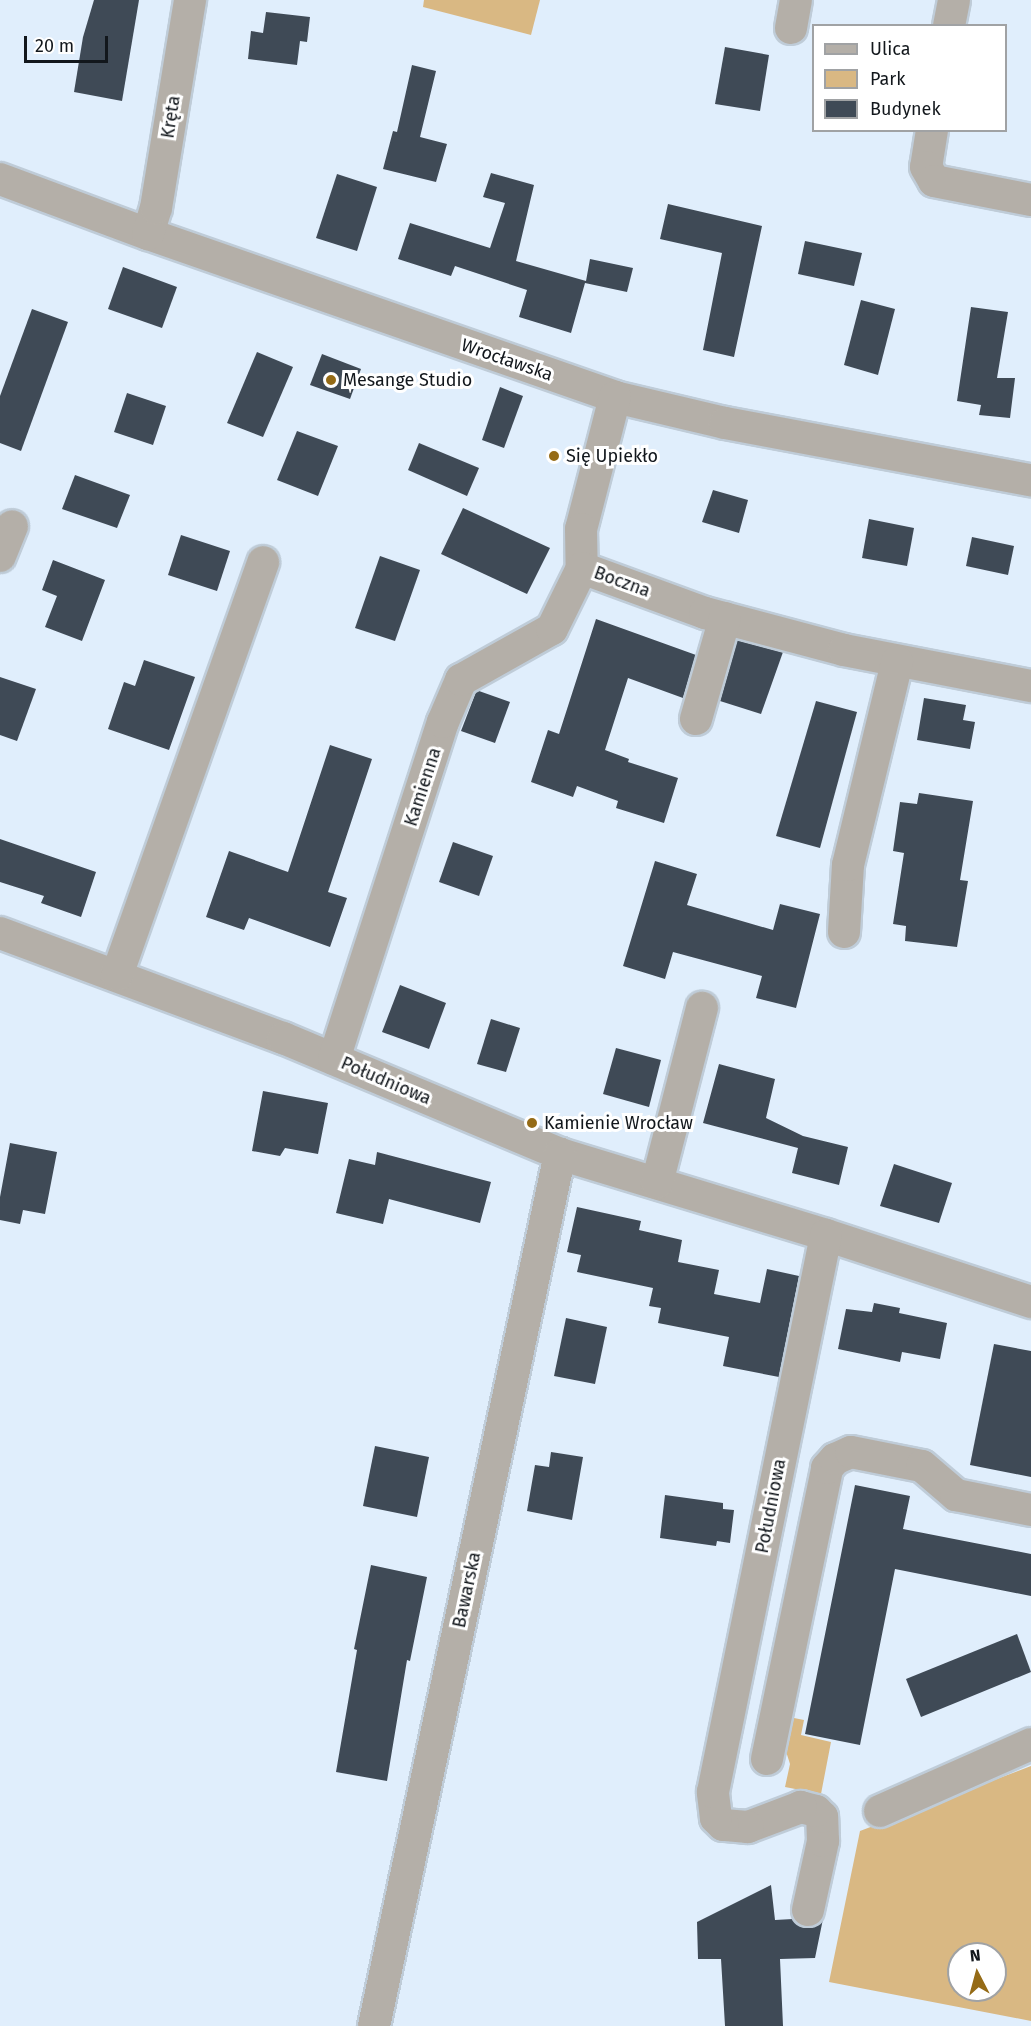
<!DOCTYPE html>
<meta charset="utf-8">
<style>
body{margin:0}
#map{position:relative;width:1031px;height:2026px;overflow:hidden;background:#e0eefc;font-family:"Fira Sans",sans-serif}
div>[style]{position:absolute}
.green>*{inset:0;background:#d9b883}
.building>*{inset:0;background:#3f4a56}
.roads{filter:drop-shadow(2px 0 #bfccd8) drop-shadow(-2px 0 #bfccd8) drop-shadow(0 2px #bfccd8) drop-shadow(0 -2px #bfccd8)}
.minor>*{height:32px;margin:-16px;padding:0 16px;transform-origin:16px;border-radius:16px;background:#b4afa8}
.dots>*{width:16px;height:16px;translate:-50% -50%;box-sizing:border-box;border:3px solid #fff;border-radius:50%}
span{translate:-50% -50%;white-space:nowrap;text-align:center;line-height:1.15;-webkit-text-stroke:6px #fff;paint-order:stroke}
.street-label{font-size:18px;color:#12171c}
.poi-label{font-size:18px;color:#12171c}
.left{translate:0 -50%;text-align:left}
.legend{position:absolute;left:812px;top:24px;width:195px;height:108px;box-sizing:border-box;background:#fff;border:2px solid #a0a2a4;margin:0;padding:8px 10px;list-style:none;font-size:18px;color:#12171c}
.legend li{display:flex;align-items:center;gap:12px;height:30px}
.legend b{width:30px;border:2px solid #a0a2a4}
.north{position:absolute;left:947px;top:1942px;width:60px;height:60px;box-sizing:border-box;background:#fff;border:2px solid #a0a2a4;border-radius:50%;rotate:354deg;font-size:16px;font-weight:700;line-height:24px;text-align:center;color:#12171c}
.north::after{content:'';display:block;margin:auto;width:21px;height:27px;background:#956b16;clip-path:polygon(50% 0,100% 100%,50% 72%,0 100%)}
.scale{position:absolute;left:24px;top:36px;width:84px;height:27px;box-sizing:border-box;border:3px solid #12171c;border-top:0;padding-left:8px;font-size:18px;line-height:21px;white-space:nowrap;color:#12171c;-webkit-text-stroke:4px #fff;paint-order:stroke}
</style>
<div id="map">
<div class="green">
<i style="clip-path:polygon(424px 0,540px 0,531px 35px,423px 7px)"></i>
<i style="clip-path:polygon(789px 1717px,804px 1720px,801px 1735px,831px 1742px,821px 1794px,785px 1787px,790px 1764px,783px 1742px)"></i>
<i style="clip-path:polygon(evenodd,1031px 1766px,1031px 2021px,829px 1982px,860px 1831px,1031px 1766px,959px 1954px,995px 1954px,995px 1990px,959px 1990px,959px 1954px)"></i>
</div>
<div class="building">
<i style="clip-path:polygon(94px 0,139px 0,122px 101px,74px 92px,83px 37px)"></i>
<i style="clip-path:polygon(266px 12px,310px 17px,307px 42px,300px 41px,297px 65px,248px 59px,251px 31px,263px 33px)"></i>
<i style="clip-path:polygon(725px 47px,769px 55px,760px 111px,715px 104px)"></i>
<i style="clip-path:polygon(412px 65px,436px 71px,420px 137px,447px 144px,436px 182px,383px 169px,393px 131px,397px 132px)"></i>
<i style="clip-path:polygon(491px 173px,534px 185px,516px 261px,586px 281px,590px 259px,633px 268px,627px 292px,585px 283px,571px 333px,519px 317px,527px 290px,455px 266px,451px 276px,398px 259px,410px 223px,490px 248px,505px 203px,483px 197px)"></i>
<i style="clip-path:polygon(337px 174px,377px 187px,357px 251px,316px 238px)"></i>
<i style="clip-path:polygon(668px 204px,762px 226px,734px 357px,703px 350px,722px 253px,660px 239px)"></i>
<i style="clip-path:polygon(805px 241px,862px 253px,854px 286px,798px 274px)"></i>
<i style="clip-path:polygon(123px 267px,177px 287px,162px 328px,108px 309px)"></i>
<i style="clip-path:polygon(861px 300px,895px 309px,878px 375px,844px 365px)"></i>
<i style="clip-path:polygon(971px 307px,1008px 312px,997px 378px,1015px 378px,1010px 418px,979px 415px,981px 405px,957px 401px)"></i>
<i style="clip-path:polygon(32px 309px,68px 322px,21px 451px,0 443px,0 396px)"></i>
<i style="clip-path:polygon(257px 352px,293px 367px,263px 437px,227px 423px)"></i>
<i style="clip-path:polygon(322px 354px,361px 369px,350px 399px,310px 385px)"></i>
<i style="clip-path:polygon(500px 387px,523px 396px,504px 448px,482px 440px)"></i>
<i style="clip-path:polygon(127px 393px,166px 406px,153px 445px,114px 432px)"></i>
<i style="clip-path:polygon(297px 431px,338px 446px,318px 496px,277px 480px)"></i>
<i style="clip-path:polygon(419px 443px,479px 468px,467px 496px,408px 470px)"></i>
<i style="clip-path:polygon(75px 475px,130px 495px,117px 528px,62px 509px)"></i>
<i style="clip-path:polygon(713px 490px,748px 500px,739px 533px,702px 522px)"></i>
<i style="clip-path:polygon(463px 508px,550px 548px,527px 594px,441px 554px)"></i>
<i style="clip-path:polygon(869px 519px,914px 528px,907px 566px,862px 558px)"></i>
<i style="clip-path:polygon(181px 535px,230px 551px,217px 591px,168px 575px)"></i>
<i style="clip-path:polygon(972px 537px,1014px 546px,1008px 575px,966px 566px)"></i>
<i style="clip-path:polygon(380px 556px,420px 570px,395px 641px,355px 628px)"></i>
<i style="clip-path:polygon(53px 560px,105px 580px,82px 641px,45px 627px,57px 596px,42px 590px)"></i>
<i style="clip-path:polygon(596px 619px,696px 655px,683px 698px,628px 678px,605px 750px,629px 759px,628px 762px,678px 778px,664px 823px,616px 808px,618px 801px,577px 786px,573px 797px,531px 782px,548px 730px,559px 734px)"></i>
<i style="clip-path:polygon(737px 640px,783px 652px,761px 714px,720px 701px)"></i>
<i style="clip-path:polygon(144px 660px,195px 677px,169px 750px,108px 729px,124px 682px,135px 686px)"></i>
<i style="clip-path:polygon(0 677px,36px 689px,17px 741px,0 735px)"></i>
<i style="clip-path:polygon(479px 691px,510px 702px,495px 743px,461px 731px,476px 692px)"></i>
<i style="clip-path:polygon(924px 698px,966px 705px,963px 720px,975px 722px,970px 749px,917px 740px)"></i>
<i style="clip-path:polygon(816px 701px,857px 712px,820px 848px,776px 836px)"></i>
<i style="clip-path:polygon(330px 745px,372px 759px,328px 892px,347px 898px,330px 947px,249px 918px,244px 930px,206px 917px,229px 851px,288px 872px)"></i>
<i style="clip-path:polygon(919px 793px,973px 801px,960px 880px,968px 881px,957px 947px,905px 941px,906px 926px,893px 924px,904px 853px,893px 851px,900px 802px,917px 804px)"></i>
<i style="clip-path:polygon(0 839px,96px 872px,81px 917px,41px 903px,44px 896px,0 882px)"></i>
<i style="clip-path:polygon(453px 842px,493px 856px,479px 896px,439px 882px)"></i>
<i style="clip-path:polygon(655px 861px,697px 874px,687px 905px,773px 930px,780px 904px,820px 914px,796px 1008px,756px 998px,762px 976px,673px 952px,665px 979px,623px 966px)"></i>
<i style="clip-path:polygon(400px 985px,446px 1003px,429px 1049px,382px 1032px)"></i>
<i style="clip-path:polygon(491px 1019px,520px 1028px,506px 1072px,477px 1064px)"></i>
<i style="clip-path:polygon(616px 1048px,661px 1060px,649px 1107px,603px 1094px)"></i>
<i style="clip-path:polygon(719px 1064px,775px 1079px,766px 1118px,803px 1136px,848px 1147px,839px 1185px,792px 1173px,798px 1148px,703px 1123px)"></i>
<i style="clip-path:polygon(263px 1091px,328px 1103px,318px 1154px,285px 1148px,280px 1156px,252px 1151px)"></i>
<i style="clip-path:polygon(10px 1143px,57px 1152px,45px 1214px,23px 1210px,20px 1224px,0 1220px,0 1197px)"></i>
<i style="clip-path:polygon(377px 1152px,491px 1182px,480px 1223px,389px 1199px,383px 1224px,336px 1213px,349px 1159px,375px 1165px)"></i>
<i style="clip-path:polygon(894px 1164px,952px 1183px,939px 1223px,880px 1206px)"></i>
<i style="clip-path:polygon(577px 1207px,641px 1221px,639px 1230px,682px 1240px,678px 1262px,719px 1270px,714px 1294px,760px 1303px,767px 1269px,799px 1276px,779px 1377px,723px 1366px,729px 1337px,658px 1323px,661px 1308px,649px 1306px,653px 1288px,577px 1272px,581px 1255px,567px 1252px)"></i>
<i style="clip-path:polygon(874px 1303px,900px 1308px,899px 1313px,947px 1323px,940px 1359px,902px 1352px,900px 1362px,838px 1349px,846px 1309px,872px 1312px)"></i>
<i style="clip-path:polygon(566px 1318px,607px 1327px,595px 1384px,554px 1376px)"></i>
<i style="clip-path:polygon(994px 1344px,1031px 1351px,1031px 1477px,970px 1465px)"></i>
<i style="clip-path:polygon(375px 1446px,429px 1457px,417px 1517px,363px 1506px)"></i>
<i style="clip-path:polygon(551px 1452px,583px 1457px,572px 1520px,527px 1511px,535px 1465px,549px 1467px)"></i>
<i style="clip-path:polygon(855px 1485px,910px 1496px,903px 1529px,1031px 1554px,1031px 1596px,895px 1569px,860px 1745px,805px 1734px)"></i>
<i style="clip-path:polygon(665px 1495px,723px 1503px,723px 1509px,734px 1510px,730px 1543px,717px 1541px,716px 1546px,660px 1538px)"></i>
<i style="clip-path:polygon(371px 1565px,427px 1577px,410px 1661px,407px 1660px,387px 1781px,336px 1772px,357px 1650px,354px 1649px)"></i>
<i style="clip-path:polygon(1017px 1634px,1031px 1672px,921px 1717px,906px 1679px)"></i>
<i style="clip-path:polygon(771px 1885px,775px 1920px,793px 1919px,805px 1928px,814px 1927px,823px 1919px,815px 1958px,780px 1959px,783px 2026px,725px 2026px,721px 1959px,698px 1959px,697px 1922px)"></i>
</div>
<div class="roads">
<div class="minor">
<i style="left:949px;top:26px;width:26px;rotate:-79deg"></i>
<i style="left:791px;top:28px;width:28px;rotate:-80deg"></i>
<i style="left:932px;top:130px;width:37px;rotate:99deg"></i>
<i style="left:926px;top:167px;width:16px;rotate:60deg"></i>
<i style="left:934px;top:181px;width:99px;rotate:11.1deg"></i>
<i style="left:0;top:179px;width:158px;rotate:20.4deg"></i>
<i style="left:148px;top:234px;width:495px;rotate:19.2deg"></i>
<i style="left:615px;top:397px;width:113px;rotate:13.3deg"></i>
<i style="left:725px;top:423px;width:311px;rotate:10.6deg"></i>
<i style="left:148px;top:234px;width:27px;rotate:-73deg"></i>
<i style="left:156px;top:208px;width:211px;rotate:-80.7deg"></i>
<i style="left:615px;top:397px;width:136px;rotate:104.4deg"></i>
<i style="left:581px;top:529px;width:39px;rotate:89deg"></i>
<i style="left:582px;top:568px;width:131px;rotate:20.1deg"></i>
<i style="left:705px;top:613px;width:144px;rotate:14.9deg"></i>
<i style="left:844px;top:650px;width:190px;rotate:10.9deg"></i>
<i style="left:0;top:556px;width:32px;rotate:-68deg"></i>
<i style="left:696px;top:719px;width:105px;rotate:-74deg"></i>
<i style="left:844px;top:932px;width:67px;rotate:-86.6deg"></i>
<i style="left:848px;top:865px;width:209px;rotate:-76.4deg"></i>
<i style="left:0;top:933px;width:302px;rotate:20.4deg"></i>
<i style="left:283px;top:1038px;width:300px;rotate:22.7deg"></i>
<i style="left:560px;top:1154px;width:278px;rotate:16.9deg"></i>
<i style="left:826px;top:1235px;width:216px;rotate:18.1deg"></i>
<i style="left:117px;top:975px;width:438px;rotate:-70.5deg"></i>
<i style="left:334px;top:1059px;width:354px;rotate:-72.1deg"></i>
<i style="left:443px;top:722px;width:46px;rotate:-66.8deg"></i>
<i style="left:461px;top:680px;width:104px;rotate:-29.3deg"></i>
<i style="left:552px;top:629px;width:68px;rotate:-63.8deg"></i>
<i style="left:657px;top:1183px;width:181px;rotate:-75.6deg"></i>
<i style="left:767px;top:1759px;width:297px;rotate:-78.3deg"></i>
<i style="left:827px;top:1468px;width:12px;rotate:-48deg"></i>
<i style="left:835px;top:1459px;width:17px;rotate:-24deg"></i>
<i style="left:851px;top:1452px;width:72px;rotate:11.2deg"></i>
<i style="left:922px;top:1466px;width:45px;rotate:40.5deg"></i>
<i style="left:956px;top:1495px;width:76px;rotate:11.3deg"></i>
<i style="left:880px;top:1811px;width:165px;rotate:-23.9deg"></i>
<i style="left:808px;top:1910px;width:71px;rotate:-77.7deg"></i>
<i style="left:823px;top:1841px;width:24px;rotate:-92deg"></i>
<i style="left:822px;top:1817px;width:8px;rotate:-135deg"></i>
<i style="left:816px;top:1811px;width:16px;rotate:-165deg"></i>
<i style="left:801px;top:1807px;width:57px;rotate:159.3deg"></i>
<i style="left:748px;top:1827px;width:25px;rotate:-175deg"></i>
<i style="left:723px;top:1825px;width:10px;rotate:-135deg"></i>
<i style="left:716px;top:1818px;width:26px;rotate:-97deg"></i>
<i style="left:713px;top:1792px;width:568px;rotate:-78.53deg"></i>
<i style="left:374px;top:2026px;width:892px;rotate:-77.96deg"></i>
</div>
</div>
<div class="dots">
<i style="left:331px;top:380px;background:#956b16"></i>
<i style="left:554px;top:456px;background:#956b16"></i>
<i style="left:532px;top:1123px;background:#956b16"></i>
</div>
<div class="street-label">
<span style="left:171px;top:117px;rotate:-81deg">Kręta</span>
<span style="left:507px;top:360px;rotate:19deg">Wrocławska</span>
<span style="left:622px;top:582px;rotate:20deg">Boczna</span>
<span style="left:423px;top:787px;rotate:-72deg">Kamienna</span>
<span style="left:386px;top:1081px;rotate:23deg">Południowa</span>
<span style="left:771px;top:1506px;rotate:-79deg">Południowa</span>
<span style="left:467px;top:1590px;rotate:-78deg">Bawarska</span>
</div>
<div class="poi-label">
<span class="left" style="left:343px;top:380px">Mesange Studio</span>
<span class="left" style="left:566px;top:456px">Się Upiekło</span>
<span class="left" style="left:544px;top:1123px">Kamienie Wrocław</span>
</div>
<ul class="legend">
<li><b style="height:8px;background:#b4afa8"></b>Ulica</li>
<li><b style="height:16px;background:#d9b883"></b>Park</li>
<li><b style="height:16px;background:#3f4a56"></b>Budynek</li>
</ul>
<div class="north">N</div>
<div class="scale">20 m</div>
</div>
